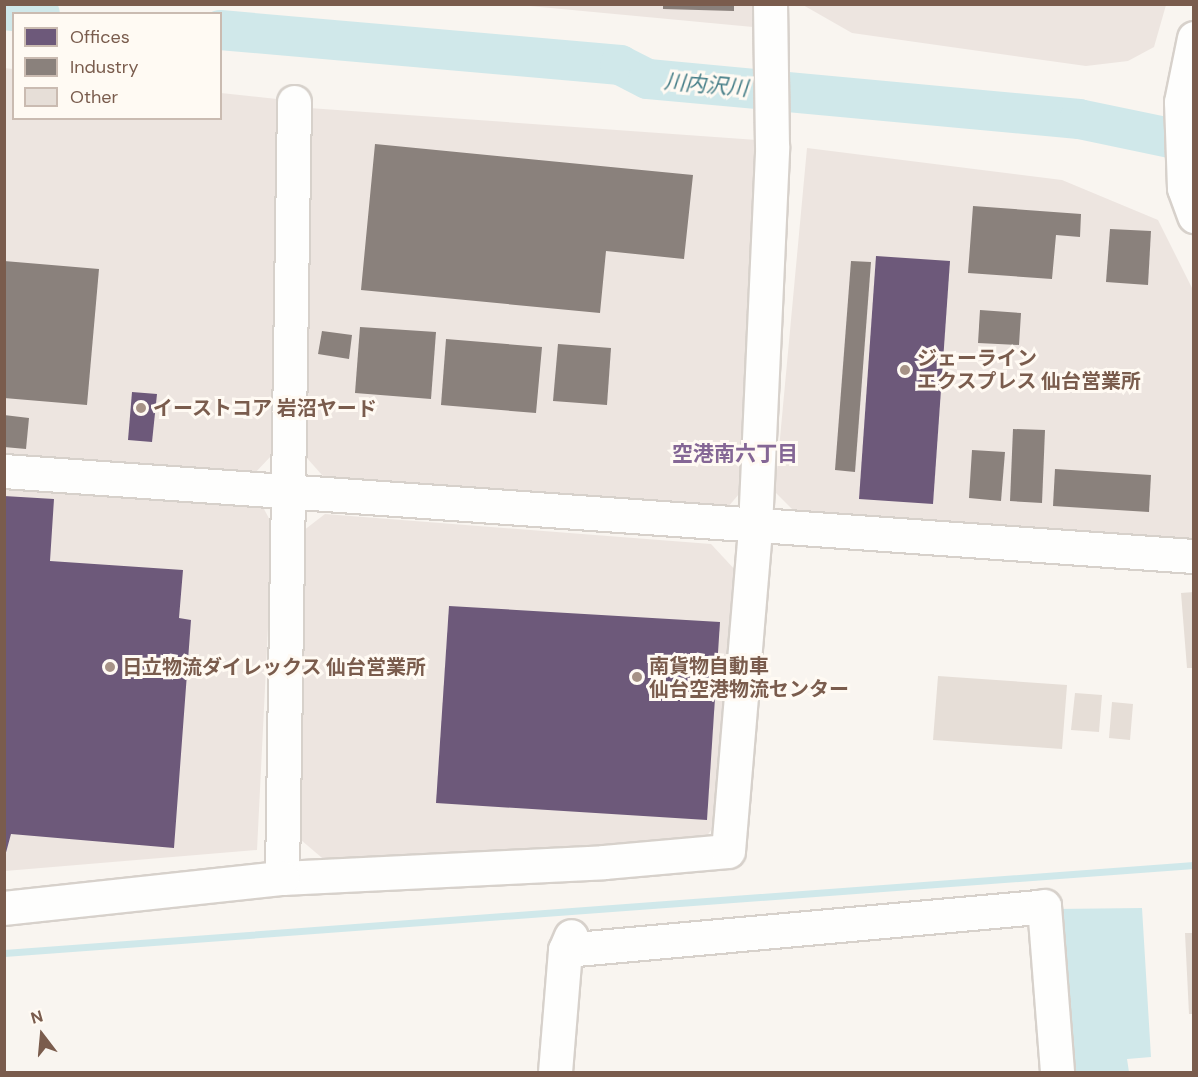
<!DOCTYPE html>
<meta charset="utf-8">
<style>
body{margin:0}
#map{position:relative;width:1198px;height:1077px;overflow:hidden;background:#f9f5f0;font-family:"DM Sans","Noto Sans JP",sans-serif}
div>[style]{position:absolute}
.industrial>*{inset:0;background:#ede5e0}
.water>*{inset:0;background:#d0e8ea}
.offices>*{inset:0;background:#6d597a}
.industry>*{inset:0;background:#8a817c}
.stream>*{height:7px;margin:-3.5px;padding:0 3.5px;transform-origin:3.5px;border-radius:3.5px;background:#d0e8ea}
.river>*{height:40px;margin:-20px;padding:0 20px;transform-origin:20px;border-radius:20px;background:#d0e8ea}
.building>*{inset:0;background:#e6ded7}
.roads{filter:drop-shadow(2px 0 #d7d1cb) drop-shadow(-2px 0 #d7d1cb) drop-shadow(0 2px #d7d1cb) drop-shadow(0 -2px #d7d1cb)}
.minor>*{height:33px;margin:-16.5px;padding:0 16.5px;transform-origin:16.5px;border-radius:16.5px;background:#fefefd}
.dots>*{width:16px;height:16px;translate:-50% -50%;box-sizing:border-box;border:3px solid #fffaf3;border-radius:50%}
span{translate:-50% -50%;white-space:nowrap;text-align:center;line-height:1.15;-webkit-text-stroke:6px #fffaf3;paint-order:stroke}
.poi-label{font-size:20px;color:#7a5c4d;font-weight:700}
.left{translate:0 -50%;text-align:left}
.water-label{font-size:21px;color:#437c86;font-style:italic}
.neighbourhood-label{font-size:21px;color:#846695;font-weight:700}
.frame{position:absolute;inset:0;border:6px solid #7a5c4d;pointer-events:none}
.legend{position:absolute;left:12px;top:12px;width:210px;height:108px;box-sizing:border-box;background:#fffaf3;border:2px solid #cabbb1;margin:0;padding:8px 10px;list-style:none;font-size:18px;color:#7a5c4d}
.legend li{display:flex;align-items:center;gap:12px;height:30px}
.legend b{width:30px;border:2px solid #cabbb1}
.north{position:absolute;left:12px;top:1005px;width:60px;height:60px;-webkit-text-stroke:4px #fffaf3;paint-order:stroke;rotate:344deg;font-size:16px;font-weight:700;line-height:24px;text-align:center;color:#7a5c4d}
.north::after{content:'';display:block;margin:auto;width:21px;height:27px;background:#7a5c4d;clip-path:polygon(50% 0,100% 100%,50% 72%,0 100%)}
</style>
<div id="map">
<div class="industrial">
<i style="clip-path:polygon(519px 5px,753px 5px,753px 27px)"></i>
<i style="clip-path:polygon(803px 5px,1166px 5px,1154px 47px,1128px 61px,1086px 66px,852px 33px)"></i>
<i style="clip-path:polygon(4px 68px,13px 69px,14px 118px,220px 118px,221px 93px,277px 99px,271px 456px,252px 476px,5px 457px)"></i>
<i style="clip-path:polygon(309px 108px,757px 140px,745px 487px,722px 514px,330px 484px,306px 457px)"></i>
<i style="clip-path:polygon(807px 148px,1062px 180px,1158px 220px,1193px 290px,1193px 545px,798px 515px,775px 492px)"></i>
<i style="clip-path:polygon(4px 487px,249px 500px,264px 509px,273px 526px,257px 850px,5px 871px)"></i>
<i style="clip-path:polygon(325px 514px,711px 544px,737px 572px,721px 817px,703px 841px,328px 863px,301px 840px,299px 534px)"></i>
</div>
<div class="water">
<i style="clip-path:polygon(1142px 908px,1151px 1057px,1127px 1059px,1129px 1072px,1072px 1072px,1054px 909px)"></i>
</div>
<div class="offices">
<i style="clip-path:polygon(876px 256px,950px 261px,933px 504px,859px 499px)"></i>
<i style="clip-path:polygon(132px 392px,157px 394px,152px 442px,128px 440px)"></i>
<i style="clip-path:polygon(4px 496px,54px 499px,50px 561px,183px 570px,179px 618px,191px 620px,174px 848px,11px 834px,4px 860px)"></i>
<i style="clip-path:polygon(449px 606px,720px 622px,707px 820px,436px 803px)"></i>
</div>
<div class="industry">
<i style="clip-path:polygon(663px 4px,734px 4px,734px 11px,663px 9px)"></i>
<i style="clip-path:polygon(375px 144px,693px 175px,684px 259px,606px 251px,600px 313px,361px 290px)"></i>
<i style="clip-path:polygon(973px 206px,1081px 214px,1080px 237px,1056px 235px,1052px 279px,968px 273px)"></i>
<i style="clip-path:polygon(1110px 229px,1151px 231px,1148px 285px,1106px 282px)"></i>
<i style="clip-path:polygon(4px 261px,99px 269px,87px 405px,4px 398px)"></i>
<i style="clip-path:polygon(851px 261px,871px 262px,855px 472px,835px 470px)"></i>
<i style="clip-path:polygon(980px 310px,1021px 313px,1019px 345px,978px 343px)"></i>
<i style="clip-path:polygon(360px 327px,436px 332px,431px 399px,355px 393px)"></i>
<i style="clip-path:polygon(322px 331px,352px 335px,349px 359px,318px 354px)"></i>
<i style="clip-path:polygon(446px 339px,542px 347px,536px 413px,441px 405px)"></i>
<i style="clip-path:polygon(558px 344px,611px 348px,607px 405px,553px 401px)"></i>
<i style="clip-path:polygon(4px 415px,29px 418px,26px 449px,4px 447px)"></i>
<i style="clip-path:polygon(1013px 429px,1045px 430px,1042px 503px,1010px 501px)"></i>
<i style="clip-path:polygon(972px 450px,1005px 452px,1001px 501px,969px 498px)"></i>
<i style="clip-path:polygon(1055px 469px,1151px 475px,1149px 512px,1053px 506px)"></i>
</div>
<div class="stream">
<i style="left:4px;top:953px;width:1193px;rotate:-4.23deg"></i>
</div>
<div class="river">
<i style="left:4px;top:10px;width:36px;rotate:6deg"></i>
<i style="left:220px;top:30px;width:402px;rotate:5deg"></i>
<i style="left:620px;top:65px;width:31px;rotate:27deg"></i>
<i style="left:648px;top:79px;width:433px;rotate:5.3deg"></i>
<i style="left:1079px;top:119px;width:117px;rotate:11.8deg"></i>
</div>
<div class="building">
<i style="clip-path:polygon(1194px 592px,1194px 668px,1187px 668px,1181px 593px)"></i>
<i style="clip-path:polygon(938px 676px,1067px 685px,1062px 749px,933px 740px)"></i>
<i style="clip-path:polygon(1075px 693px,1102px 695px,1099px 732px,1071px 730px)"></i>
<i style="clip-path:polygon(1112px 702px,1133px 704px,1130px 740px,1109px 738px)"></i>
<i style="clip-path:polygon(1185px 933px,1194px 933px,1194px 1014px,1189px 1014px)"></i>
</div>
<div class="roads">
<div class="minor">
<i style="left:1194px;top:38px;width:65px;rotate:101.5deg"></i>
<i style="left:1181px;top:102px;width:86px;rotate:88deg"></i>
<i style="left:1184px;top:188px;width:30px;rotate:70deg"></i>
<i style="left:294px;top:102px;width:776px;rotate:90.89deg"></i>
<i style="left:282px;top:878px;width:322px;rotate:-2.8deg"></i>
<i style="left:604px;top:862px;width:124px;rotate:-5.1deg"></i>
<i style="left:728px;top:851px;width:325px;rotate:-85.2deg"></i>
<i style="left:755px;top:527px;width:381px;rotate:-87.4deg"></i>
<i style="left:772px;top:146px;width:142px;rotate:-90.8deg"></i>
<i style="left:4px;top:471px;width:1193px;rotate:4.09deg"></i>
<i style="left:4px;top:908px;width:280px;rotate:-6.2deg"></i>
<i style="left:565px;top:950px;width:481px;rotate:-5.2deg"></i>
<i style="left:1044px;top:906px;width:167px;rotate:85.5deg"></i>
<i style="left:555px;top:1072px;width:122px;rotate:-85.3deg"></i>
<i style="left:565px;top:950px;width:15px;rotate:-67deg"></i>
</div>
</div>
<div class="dots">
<i style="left:905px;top:370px;background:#a69286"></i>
<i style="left:141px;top:408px;background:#a69286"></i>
<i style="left:110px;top:667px;background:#a69286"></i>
<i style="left:637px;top:677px;background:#a69286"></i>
</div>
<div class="poi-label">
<span class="left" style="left:917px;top:370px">ジェーライン<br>エクスプレス 仙台営業所</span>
<span class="left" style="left:153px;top:408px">イーストコア 岩沼ヤード</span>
<span class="left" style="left:649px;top:678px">南貨物自動車<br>仙台空港物流センター</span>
<span class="left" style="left:122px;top:667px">日立物流ダイレックス 仙台営業所</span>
</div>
<div class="water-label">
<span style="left:706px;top:85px;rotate:5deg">川内沢川</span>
</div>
<div class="neighbourhood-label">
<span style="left:735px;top:454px">空港南六丁目</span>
</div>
<div class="frame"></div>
<ul class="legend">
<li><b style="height:16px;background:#6d597a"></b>Offices</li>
<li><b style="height:16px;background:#8a817c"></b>Industry</li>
<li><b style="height:16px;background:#e6ded7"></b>Other</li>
</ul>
<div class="north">N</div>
</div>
